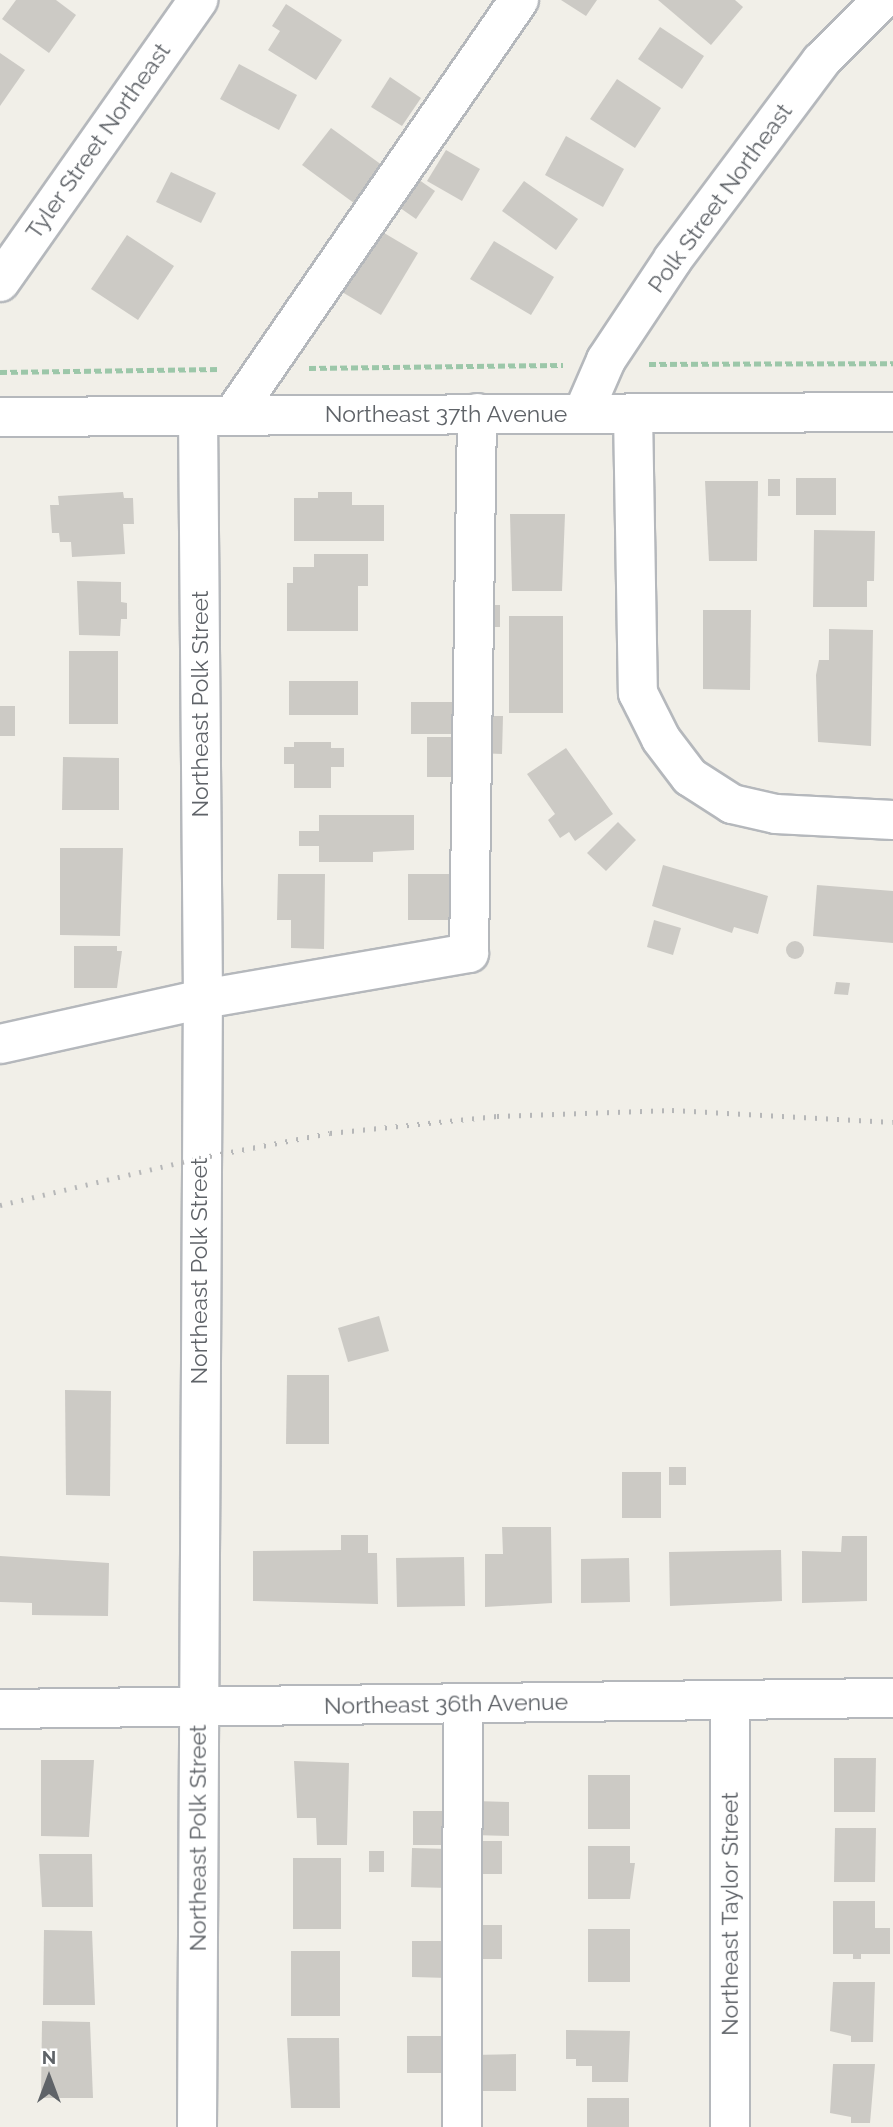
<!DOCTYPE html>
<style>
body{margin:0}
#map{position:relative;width:893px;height:2127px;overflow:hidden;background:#f1efe8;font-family:Raleway,sans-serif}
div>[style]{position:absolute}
.building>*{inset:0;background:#cccac5}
.round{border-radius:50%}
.path>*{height:4.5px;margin-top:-2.25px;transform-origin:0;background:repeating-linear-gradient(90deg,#9cc7a9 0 7px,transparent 0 10.5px)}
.roads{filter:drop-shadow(2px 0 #b5b8bc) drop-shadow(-2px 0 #b5b8bc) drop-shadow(0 2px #b5b8bc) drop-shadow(0 -2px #b5b8bc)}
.minor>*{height:38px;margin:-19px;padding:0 19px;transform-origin:19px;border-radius:19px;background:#fff}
.rail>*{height:5px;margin-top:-2.5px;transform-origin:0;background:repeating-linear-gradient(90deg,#b6b7b8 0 2px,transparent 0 11px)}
span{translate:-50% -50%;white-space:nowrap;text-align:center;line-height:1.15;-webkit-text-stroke:5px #fff;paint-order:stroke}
.street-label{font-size:23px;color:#5f6368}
.north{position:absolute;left:14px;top:2043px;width:70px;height:70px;-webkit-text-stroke:5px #fff;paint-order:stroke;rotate:0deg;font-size:19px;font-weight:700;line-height:28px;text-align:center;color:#5f6368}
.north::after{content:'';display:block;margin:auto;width:24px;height:32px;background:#5f6368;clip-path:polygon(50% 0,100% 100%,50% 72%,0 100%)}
</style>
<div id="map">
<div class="building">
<i style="clip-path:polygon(16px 0,56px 0,76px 15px,49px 53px,2px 19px)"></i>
<i style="clip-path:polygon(561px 0,597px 0,586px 16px)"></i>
<i style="clip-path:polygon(658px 0,735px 0,743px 7px,711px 45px)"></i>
<i style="clip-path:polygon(286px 4px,342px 40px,316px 80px,268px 50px,280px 31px,272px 26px)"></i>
<i style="clip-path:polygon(660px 27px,704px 56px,682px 89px,638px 59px)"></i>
<i style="clip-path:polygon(0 53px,25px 70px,0 106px)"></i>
<i style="clip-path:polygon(239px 64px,297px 95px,279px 130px,220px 99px)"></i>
<i style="clip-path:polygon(390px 77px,421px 98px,402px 126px,371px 107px)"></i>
<i style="clip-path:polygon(617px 79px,661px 108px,635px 148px,590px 119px)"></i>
<i style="clip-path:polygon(331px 128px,386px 168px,358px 206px,302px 165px)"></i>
<i style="clip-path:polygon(566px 136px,624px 169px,603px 207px,545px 175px)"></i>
<i style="clip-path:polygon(446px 150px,480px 169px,462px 201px,427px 181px)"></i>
<i style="clip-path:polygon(171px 172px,216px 193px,201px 223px,156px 202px)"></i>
<i style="clip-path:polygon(412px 175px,435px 191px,416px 219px,393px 203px)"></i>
<i style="clip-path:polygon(524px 181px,578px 219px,556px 250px,502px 211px)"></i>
<i style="clip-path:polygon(379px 230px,418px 253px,381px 315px,342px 292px)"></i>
<i style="clip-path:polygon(127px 235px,174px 266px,138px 320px,91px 289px)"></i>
<i style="clip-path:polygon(494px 241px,554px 277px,531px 315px,470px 279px)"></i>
<i style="clip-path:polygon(796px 478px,836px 478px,836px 515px,796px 515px)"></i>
<i style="clip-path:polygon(768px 479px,780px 479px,780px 496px,768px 496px)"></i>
<i style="clip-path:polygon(705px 481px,758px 481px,757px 561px,709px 561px)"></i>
<i style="clip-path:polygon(123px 492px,124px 498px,133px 498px,134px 524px,123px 524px,125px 554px,72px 557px,71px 542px,60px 542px,59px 533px,52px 533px,50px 505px,59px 505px,58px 496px)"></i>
<i style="clip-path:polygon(318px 492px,352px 492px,352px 505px,384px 505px,384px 541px,294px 541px,294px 498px,318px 498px)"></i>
<i style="clip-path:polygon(510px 514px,565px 514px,562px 591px,512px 591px)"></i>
<i style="clip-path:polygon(814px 530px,875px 531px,874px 581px,867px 581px,867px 607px,813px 607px)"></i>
<i style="clip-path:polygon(314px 554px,368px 554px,368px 586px,358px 586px,358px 631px,287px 631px,287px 583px,293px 583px,293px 567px,314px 567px)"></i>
<i style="clip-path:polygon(77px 581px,121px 582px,121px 602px,127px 603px,127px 619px,121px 619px,120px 636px,79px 635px)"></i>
<i style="clip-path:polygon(487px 605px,500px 605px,500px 627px,487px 627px)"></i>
<i style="clip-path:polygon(703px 610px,751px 610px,750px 690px,703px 689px)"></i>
<i style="clip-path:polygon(509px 616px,563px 616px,563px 713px,509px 713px)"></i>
<i style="clip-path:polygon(829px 629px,873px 630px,871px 746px,818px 742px,816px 675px,819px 660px,829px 660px)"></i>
<i style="clip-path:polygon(69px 651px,118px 651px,118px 724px,69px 724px)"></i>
<i style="clip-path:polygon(289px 681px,358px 681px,358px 715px,289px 715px)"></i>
<i style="clip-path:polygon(411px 702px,454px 702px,454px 734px,411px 734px)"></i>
<i style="clip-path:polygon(0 706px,15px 706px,15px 736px,0 736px)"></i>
<i style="clip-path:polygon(479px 716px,503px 716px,502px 754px,478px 753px)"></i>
<i style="clip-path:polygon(427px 737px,455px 737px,455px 777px,427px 777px)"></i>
<i style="clip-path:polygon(294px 742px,331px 742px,331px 748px,344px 748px,344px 767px,331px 767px,331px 788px,294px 788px,294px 764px,284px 764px,284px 747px,294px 747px)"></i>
<i style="clip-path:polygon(566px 748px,613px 814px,575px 841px,569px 832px,560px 838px,548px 820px,555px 814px,527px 774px)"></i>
<i style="clip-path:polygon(63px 757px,119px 758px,119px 810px,62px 810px)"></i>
<i style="clip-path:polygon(319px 815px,414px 815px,414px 850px,373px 852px,373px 862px,319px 862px,319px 846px,299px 846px,299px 831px,319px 831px)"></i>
<i style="clip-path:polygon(618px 822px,636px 840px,606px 871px,587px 853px)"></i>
<i style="clip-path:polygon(60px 848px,123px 848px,120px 936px,60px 935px)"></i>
<i style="clip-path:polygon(663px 865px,768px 896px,758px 934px,734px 927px,732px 933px,652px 906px)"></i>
<i style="clip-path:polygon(278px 874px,325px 874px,324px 949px,291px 948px,291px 920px,277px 920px)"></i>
<i style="clip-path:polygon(408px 874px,456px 874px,456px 920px,408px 920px)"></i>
<i style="clip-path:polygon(817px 885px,893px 891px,893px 943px,813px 936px)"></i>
<i style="clip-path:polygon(654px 920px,681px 928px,673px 955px,647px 947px)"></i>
<i class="round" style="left:786px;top:941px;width:18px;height:18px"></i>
<i style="clip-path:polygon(74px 946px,117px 946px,117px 951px,122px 951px,117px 988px,74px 988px)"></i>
<i style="clip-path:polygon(836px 982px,850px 983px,848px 995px,834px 994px)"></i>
<i style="clip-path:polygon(379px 1316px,389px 1351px,348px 1362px,338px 1328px)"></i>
<i style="clip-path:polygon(287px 1375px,329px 1375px,329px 1444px,286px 1444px)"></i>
<i style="clip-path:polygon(65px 1390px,111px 1391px,110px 1496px,66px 1495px)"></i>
<i style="clip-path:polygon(669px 1467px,686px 1467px,686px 1485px,669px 1485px)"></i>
<i style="clip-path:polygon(622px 1472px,661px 1472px,661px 1518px,622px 1518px)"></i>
<i style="clip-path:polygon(502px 1527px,551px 1527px,552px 1603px,485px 1607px,485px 1554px,503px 1554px)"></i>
<i style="clip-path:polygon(341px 1535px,368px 1535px,368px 1553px,377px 1553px,378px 1604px,253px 1601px,253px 1551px,341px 1550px)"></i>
<i style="clip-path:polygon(842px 1536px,867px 1536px,867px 1601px,802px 1603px,802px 1551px,841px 1552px)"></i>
<i style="clip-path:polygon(781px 1550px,782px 1601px,670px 1606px,669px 1552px)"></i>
<i style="clip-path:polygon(0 1556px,109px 1563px,108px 1616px,32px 1615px,32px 1603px,0 1602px)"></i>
<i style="clip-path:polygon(464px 1557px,465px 1606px,397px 1607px,396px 1558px)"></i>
<i style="clip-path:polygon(629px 1558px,630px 1602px,581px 1603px,581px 1559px)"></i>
<i style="clip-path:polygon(834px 1758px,876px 1758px,875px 1812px,834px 1812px)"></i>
<i style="clip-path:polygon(41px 1760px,94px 1760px,89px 1837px,41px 1836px)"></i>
<i style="clip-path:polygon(294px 1761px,349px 1763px,347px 1845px,317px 1845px,316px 1818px,297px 1818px)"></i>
<i style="clip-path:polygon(588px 1775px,630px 1775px,630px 1829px,588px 1829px)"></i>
<i style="clip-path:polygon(474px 1801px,509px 1802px,509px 1836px,473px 1835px)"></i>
<i style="clip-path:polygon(413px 1811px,448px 1811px,448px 1845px,413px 1845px)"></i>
<i style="clip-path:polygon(835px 1828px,876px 1828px,875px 1882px,834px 1882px)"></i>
<i style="clip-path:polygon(474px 1841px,502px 1841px,502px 1874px,473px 1874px)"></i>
<i style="clip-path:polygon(588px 1846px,630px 1846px,630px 1863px,635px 1863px,630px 1899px,588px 1899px)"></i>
<i style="clip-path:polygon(412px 1848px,450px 1849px,449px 1888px,411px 1887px)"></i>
<i style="clip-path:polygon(369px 1851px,384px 1851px,384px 1872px,369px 1872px)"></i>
<i style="clip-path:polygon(39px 1854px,92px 1854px,93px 1907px,42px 1907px)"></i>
<i style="clip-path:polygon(293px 1858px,341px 1858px,341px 1929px,293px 1929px)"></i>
<i style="clip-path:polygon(833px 1901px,875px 1901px,875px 1928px,890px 1928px,890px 1954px,861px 1954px,861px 1959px,853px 1959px,853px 1954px,833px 1954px)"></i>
<i style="clip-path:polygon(474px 1925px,502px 1925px,502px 1959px,474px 1959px)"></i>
<i style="clip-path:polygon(588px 1929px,630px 1929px,630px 1982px,588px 1982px)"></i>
<i style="clip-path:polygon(44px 1930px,92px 1931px,95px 2005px,43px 2005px)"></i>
<i style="clip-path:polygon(412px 1941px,448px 1941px,448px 1978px,412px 1977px)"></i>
<i style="clip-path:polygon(291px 1951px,340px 1951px,340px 2016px,291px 2016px)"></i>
<i style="clip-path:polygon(833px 1982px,875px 1982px,873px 2042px,851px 2042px,851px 2036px,830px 2031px)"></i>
<i style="clip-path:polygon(42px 2021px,90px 2022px,93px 2098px,41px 2098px)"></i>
<i style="clip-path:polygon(566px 2030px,630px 2031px,628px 2082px,592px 2082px,592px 2066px,576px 2066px,576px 2059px,566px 2059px)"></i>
<i style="clip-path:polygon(407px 2036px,448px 2036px,448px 2073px,407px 2073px)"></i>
<i style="clip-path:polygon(287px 2038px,339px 2038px,340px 2108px,291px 2108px)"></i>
<i style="clip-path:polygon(516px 2054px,516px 2091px,473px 2091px,473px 2055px)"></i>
<i style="clip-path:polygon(833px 2064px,875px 2064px,870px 2123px,851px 2123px,851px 2117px,830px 2113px)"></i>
<i style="clip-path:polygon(587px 2098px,629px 2098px,629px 2127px,587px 2127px)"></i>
</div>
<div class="path">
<i style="left:649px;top:364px;width:244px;rotate:-0.2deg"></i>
<i style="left:309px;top:368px;width:254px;rotate:-0.7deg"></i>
<i style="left:0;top:372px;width:220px;rotate:-0.8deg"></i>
</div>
<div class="roads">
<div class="minor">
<i style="left:0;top:282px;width:345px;rotate:-54.9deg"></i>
<i style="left:583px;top:413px;width:58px;rotate:-66.5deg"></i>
<i style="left:606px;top:360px;width:121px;rotate:-56.4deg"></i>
<i style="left:673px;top:259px;width:247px;rotate:-53.2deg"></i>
<i style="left:821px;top:61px;width:86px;rotate:-45deg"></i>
<i style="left:633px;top:413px;width:280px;rotate:89deg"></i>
<i style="left:638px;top:693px;width:51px;rotate:63.4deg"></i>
<i style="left:661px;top:739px;width:48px;rotate:52.7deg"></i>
<i style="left:690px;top:777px;width:50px;rotate:32.7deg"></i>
<i style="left:732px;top:804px;width:45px;rotate:12.8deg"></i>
<i style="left:776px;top:814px;width:117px;rotate:2.9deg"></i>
<i style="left:233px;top:415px;width:504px;rotate:-55.43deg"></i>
<i style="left:0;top:417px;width:893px;rotate:-0.32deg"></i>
<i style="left:0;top:1044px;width:208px;rotate:-12.5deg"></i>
<i style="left:203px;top:999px;width:270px;rotate:-9.8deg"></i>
<i style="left:469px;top:953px;width:540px;rotate:-89.15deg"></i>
<i style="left:0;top:1709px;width:893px;rotate:-0.71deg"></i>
<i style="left:197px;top:2127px;width:1128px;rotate:-89.7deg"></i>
<i style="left:203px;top:999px;width:583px;rotate:-90.49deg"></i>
<i style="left:462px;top:2127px;width:424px;rotate:-89.9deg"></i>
<i style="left:730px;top:2127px;width:427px;rotate:-90deg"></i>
</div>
</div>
<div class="rail">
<i style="left:0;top:1205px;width:204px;rotate:-13.3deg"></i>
<i style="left:199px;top:1158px;width:133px;rotate:-10.8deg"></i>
<i style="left:330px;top:1133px;width:168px;rotate:-5.8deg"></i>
<i style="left:497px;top:1116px;width:175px;rotate:-2deg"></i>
<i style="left:672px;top:1110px;width:221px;rotate:3.1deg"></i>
</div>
<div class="street-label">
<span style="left:98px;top:141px;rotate:-55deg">Tyler Street Northeast</span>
<span style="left:720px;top:198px;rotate:-54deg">Polk Street Northeast</span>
<span style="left:446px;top:414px">Northeast 37th Avenue</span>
<span style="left:200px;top:704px;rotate:-90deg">Northeast Polk Street</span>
<span style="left:199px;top:1271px;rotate:-90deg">Northeast Polk Street</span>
<span style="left:446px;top:1704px;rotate:-1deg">Northeast 36th Avenue</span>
<span style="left:198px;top:1838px;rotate:-90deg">Northeast Polk Street</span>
<span style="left:730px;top:1914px;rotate:-90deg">Northeast Taylor Street</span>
</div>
<div class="north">N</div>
</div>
